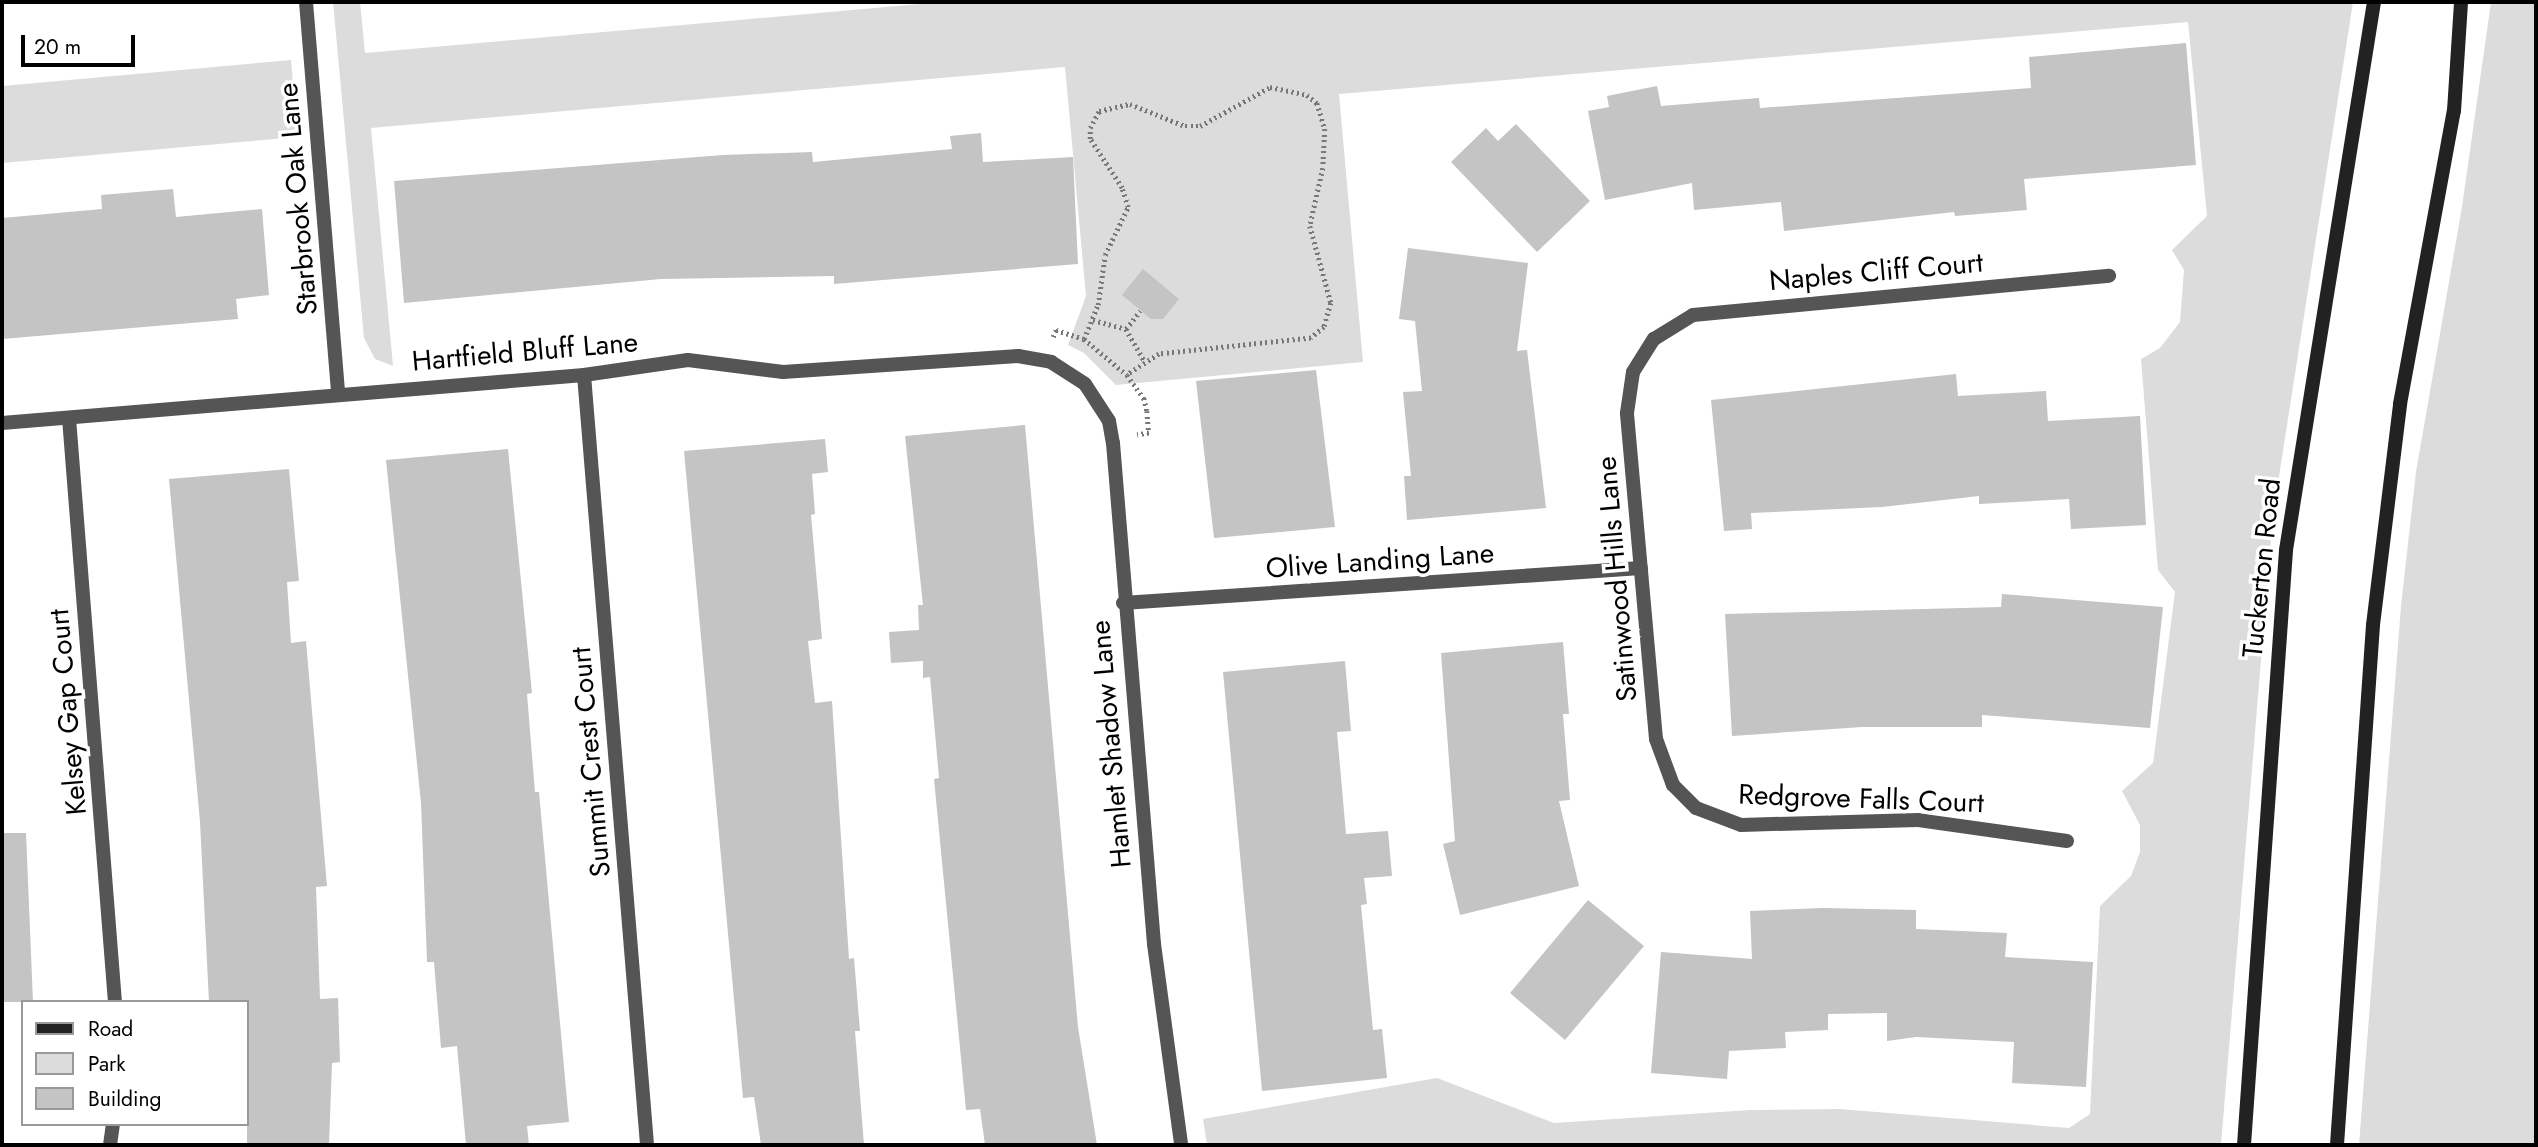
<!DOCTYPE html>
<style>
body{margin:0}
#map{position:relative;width:2538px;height:1147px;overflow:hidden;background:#fff;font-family:Jost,sans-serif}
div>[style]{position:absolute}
.green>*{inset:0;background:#dcdcdc}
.building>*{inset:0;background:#c4c4c4}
.path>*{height:4.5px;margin-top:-2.25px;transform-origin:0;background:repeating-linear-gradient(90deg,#777 0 2px,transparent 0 5.5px)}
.street>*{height:14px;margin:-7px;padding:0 7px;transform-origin:7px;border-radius:7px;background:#555}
.secondary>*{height:14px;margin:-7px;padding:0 7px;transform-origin:7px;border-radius:7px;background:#222}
span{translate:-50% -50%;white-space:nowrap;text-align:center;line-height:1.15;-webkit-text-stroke:7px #fff;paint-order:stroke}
.street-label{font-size:28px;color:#000}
.frame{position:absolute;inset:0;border:4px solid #000;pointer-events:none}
.legend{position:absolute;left:21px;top:1000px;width:228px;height:126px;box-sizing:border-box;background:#fff;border:2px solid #999;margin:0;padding:9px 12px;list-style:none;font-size:21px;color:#000}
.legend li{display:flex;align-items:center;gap:14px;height:35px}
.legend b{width:35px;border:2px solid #999}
.scale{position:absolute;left:21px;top:35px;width:114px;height:32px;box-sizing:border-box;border:4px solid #000;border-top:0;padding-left:9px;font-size:21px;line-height:24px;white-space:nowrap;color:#000;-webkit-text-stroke:5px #fff;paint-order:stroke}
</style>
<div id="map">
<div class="green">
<i style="clip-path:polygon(333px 2px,360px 2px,365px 53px,943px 2px,2353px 2px,2273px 515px,2221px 1145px,1207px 1145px,1203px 1119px,1437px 1078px,1554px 1123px,1750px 1110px,1840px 1109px,2069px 1128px,2090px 1114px,2100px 906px,2131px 876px,2140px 852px,2140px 825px,2122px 791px,2153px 763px,2175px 592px,2158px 570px,2141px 359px,2160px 348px,2180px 322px,2184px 270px,2172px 250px,2207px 216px,2188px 22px,1339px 94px,1363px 362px,1116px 385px,1084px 353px,1068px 345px,1086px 296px,1065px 67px,371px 128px,393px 366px,375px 359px,364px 338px)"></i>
<i style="clip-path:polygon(2491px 2px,2536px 2px,2536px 1145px,2359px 1145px,2401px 606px,2416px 472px,2462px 207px)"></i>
<i style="clip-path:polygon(291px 60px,298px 137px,2px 163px,2px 86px)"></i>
</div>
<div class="building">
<i style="clip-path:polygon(2186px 43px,2196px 165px,2024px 179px,2027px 210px,1955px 216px,1954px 212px,1784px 231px,1781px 202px,1694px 210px,1692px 183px,1605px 200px,1588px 111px,1609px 107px,1607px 96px,1657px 86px,1661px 106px,1759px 98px,1760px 108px,2031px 88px,2029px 57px)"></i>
<i style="clip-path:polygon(1516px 124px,1590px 201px,1537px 252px,1451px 162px,1486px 128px,1498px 141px)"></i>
<i style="clip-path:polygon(981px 133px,983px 162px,1073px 157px,1078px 264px,834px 284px,834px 276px,661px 279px,404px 303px,394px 181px,723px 155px,812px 152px,813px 162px,952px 149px,950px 136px)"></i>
<i style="clip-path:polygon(173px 189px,176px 217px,262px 209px,269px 295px,236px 299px,238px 319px,2px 339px,2px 218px,102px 209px,101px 195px)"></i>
<i style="clip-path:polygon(1408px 248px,1528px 263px,1517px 351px,1527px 350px,1546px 508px,1407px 520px,1404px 476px,1411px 476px,1403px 392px,1422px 391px,1415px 321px,1399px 319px)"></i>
<i style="clip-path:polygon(1143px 269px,1179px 299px,1163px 319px,1151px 319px,1122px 295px)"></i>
<i style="clip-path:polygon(1316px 370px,1335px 527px,1214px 538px,1196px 381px)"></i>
<i style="clip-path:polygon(1956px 374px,1958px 396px,2046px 391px,2048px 421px,2140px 416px,2146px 525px,2071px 529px,2069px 499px,1979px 504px,1979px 496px,1882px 507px,1751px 513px,1752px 529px,1724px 531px,1711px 400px)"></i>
<i style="clip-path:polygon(1025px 425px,1078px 1027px,1097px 1145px,985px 1145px,980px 1109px,966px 1110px,934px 779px,939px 778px,930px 677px,923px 678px,923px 661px,891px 663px,889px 632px,919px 630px,918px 605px,923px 605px,905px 436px)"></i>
<i style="clip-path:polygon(825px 439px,828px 472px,812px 474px,815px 514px,811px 515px,822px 639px,808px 641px,815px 703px,832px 701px,849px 959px,854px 958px,860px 1031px,855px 1031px,864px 1145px,761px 1145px,754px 1097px,743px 1098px,684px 451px)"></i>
<i style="clip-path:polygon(508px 449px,532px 693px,527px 694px,535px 792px,539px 792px,569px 1122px,527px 1126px,529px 1145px,466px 1145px,457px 1046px,441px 1048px,434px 962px,427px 962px,421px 803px,386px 460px)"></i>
<i style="clip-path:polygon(289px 469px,299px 581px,287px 582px,291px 643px,306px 641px,327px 886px,316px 887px,320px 999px,338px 998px,340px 1062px,332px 1063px,329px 1145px,247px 1145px,247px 1002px,209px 1002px,200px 822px,169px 479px)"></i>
<i style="clip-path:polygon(2002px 594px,2163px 607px,2150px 728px,1982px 715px,1982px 727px,1862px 727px,1732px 736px,1725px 614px,2001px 607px)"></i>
<i style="clip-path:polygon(1563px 642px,1569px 714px,1563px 714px,1570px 800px,1559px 801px,1579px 886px,1460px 915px,1443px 844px,1455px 841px,1441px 653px)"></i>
<i style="clip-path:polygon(1345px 661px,1351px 731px,1337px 732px,1346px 834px,1388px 831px,1392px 876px,1364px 878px,1367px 904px,1361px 905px,1373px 1030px,1382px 1029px,1387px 1078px,1262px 1091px,1223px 672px)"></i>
<i style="clip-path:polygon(2px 833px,26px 833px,33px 1002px,2px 1002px)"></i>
<i style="clip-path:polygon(1588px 900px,1644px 946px,1565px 1040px,1510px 993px)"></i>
<i style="clip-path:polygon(1823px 908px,1916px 910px,1916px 929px,2007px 933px,2005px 957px,2093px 962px,2086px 1087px,2012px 1083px,2014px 1042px,1916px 1037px,1887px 1041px,1887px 1013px,1828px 1014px,1828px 1030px,1785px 1032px,1786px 1048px,1729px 1051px,1727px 1079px,1651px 1073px,1661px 952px,1752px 959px,1750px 911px)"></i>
</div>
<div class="path">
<i style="left:1093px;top:320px;width:34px;rotate:15deg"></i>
<i style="left:1126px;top:329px;width:36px;rotate:60deg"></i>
<i style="left:1126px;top:329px;width:23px;rotate:-52deg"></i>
<i style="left:1053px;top:337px;width:8px;rotate:-67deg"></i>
<i style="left:1056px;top:330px;width:29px;rotate:18deg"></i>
<i style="left:1084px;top:339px;width:56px;rotate:39.9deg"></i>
<i style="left:1127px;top:375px;width:29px;rotate:54deg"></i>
<i style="left:1144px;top:398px;width:13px;rotate:77deg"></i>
<i style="left:1147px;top:411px;width:22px;rotate:85deg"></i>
<i style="left:1149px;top:433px;width:12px;rotate:171deg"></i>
<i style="left:1084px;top:339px;width:37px;rotate:-68deg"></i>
<i style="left:1098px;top:305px;width:50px;rotate:-82deg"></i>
<i style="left:1105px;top:255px;width:53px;rotate:-64.4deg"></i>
<i style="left:1128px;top:207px;width:20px;rotate:-108deg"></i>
<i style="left:1122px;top:188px;width:59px;rotate:-123.1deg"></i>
<i style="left:1090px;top:139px;width:11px;rotate:-90deg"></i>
<i style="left:1090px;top:128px;width:19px;rotate:-62deg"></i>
<i style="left:1099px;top:111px;width:32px;rotate:-13deg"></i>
<i style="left:1130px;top:104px;width:59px;rotate:21.8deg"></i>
<i style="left:1185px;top:126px;width:15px"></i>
<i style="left:1200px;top:126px;width:80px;rotate:-29.1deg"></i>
<i style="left:1270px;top:87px;width:38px;rotate:12deg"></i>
<i style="left:1307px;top:95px;width:13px;rotate:39deg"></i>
<i style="left:1317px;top:103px;width:27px;rotate:73deg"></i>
<i style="left:1325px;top:129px;width:39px;rotate:93deg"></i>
<i style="left:1323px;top:168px;width:59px;rotate:102.6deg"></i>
<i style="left:1310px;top:226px;width:80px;rotate:74.7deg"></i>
<i style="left:1331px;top:303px;width:25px;rotate:106deg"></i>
<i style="left:1324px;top:327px;width:17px;rotate:140deg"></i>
<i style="left:1311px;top:338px;width:153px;rotate:174deg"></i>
<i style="left:1159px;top:354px;width:38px;rotate:147deg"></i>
</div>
<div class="street">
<i style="left:306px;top:2px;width:391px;rotate:85.3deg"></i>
<i style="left:584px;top:375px;width:773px;rotate:85.32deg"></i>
<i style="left:69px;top:418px;width:586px;rotate:85.5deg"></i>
<i style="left:2px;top:423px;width:584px;rotate:-4.71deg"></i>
<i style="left:584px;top:375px;width:105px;rotate:-8.2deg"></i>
<i style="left:688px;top:360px;width:96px;rotate:7.2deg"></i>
<i style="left:783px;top:372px;width:236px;rotate:-3.9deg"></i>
<i style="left:1018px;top:356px;width:34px;rotate:10deg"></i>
<i style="left:1051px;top:362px;width:40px;rotate:32.9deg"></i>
<i style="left:1085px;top:384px;width:44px;rotate:57deg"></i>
<i style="left:1109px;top:421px;width:22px;rotate:80deg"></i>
<i style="left:1113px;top:443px;width:503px;rotate:85.32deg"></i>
<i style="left:1154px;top:944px;width:203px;rotate:82.3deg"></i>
<i style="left:1123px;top:603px;width:519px;rotate:-3.87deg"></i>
<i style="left:2067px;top:841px;width:150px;rotate:-172deg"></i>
<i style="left:1918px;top:820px;width:177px;rotate:178.4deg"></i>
<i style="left:1741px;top:825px;width:48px;rotate:-159.3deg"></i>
<i style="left:1696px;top:808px;width:33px;rotate:-135deg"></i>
<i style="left:1673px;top:785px;width:49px;rotate:-110.3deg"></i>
<i style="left:1656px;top:739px;width:327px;rotate:-95.1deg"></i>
<i style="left:1627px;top:413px;width:41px;rotate:-81.7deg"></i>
<i style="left:1633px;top:372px;width:39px;rotate:-58deg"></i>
<i style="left:1654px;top:339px;width:46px;rotate:-31.6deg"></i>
<i style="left:1693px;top:315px;width:418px;rotate:-5.4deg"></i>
<i style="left:110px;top:1145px;width:21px;rotate:-82deg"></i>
</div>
<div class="secondary">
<i style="left:2244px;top:1145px;width:596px;rotate:-85.96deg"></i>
<i style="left:2286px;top:550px;width:555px;rotate:-80.88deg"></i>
<i style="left:2337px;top:1145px;width:521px;rotate:-86.04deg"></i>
<i style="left:2373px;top:625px;width:223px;rotate:-83deg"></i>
<i style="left:2400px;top:404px;width:298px;rotate:-79.6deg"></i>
<i style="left:2454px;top:111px;width:109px;rotate:-86.3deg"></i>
</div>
<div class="street-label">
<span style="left:298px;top:199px;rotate:-95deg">Starbrook Oak Lane</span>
<span style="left:1876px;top:272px;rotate:-5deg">Naples Cliff Court</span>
<span style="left:525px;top:352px;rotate:-5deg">Hartfield Bluff Lane</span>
<span style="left:1380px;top:561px;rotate:-4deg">Olive Landing Lane</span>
<span style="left:2262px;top:568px;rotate:-84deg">Tuckerton Road</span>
<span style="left:1617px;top:579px;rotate:-95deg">Satinwood Hills Lane</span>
<span style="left:68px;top:712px;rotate:-95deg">Kelsey Gap Court</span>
<span style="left:1111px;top:744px;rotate:-95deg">Hamlet Shadow Lane</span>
<span style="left:591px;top:762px;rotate:-95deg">Summit Crest Court</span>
<span style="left:1861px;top:799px;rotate:2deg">Redgrove Falls Court</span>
</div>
<div class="frame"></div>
<ul class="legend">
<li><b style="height:9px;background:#222"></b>Road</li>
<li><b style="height:19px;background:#dcdcdc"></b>Park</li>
<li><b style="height:19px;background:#c4c4c4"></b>Building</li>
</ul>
<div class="scale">20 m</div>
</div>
